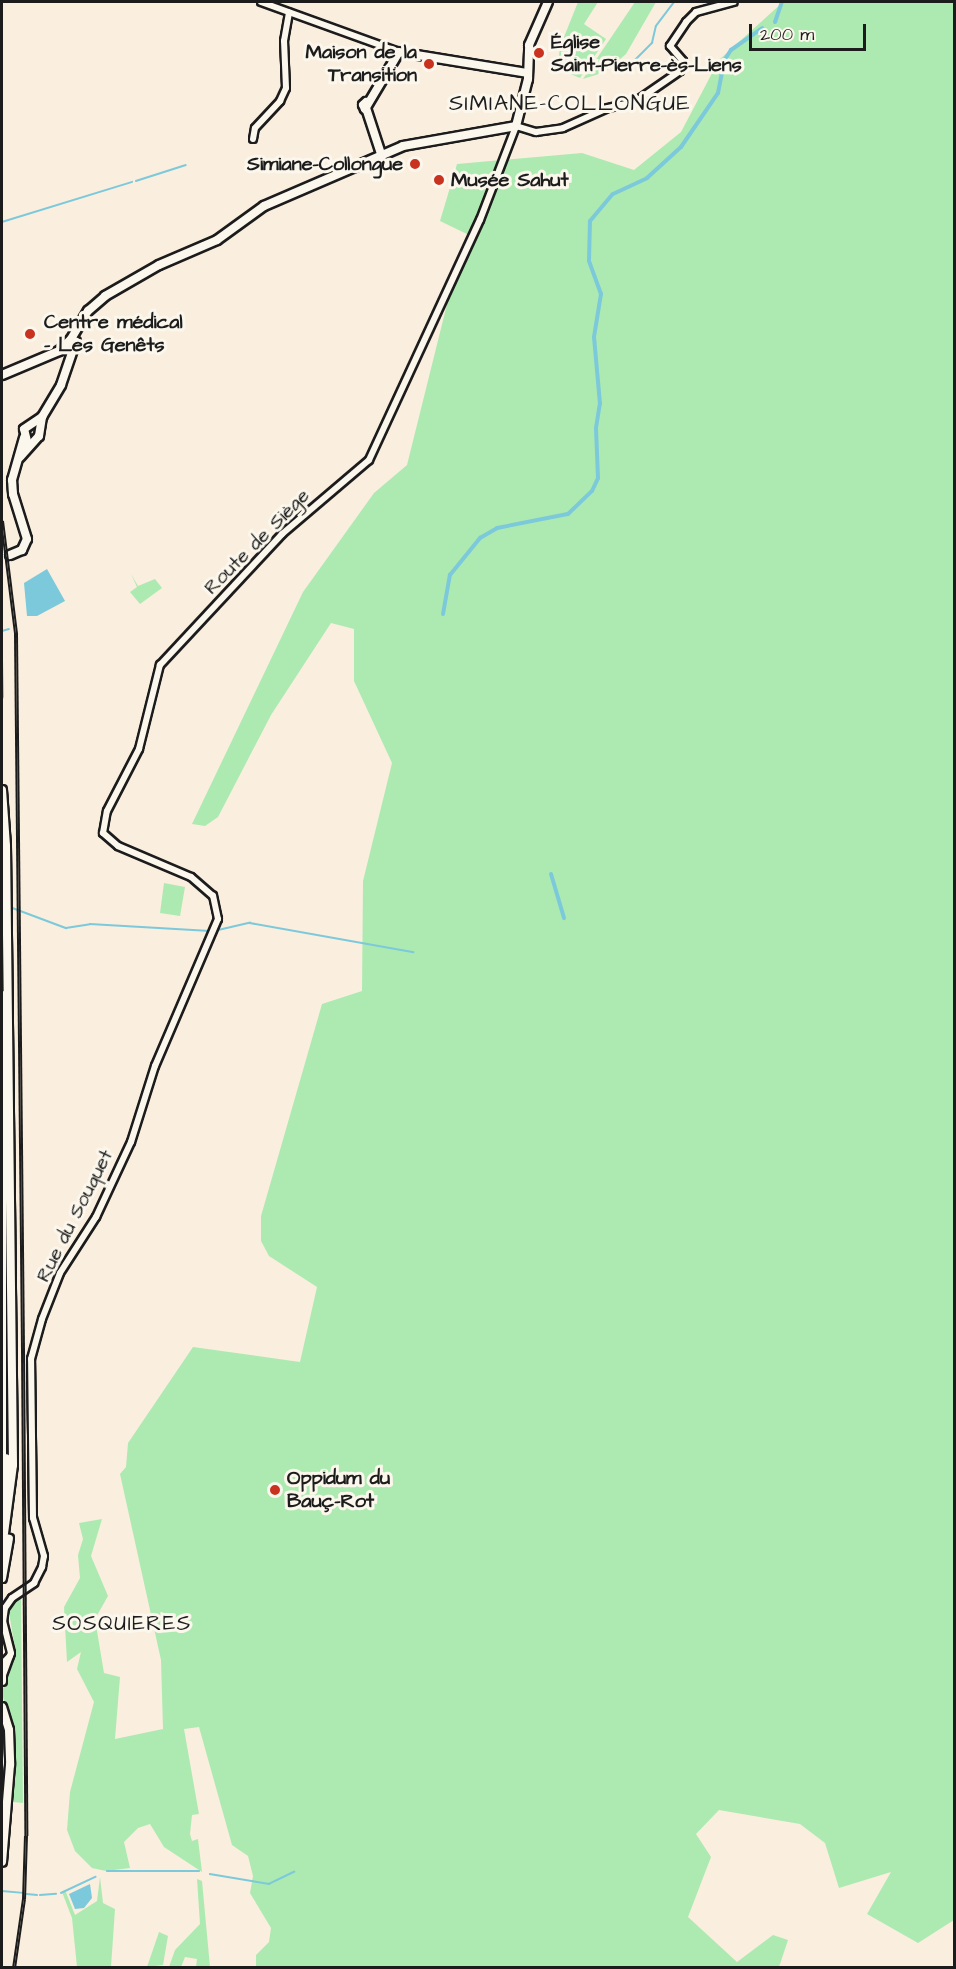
<!DOCTYPE html>
<meta charset="utf-8">
<style>
body{margin:0}
#map{position:relative;width:956px;height:1969px;overflow:hidden;background:#faeede;font-family:"Architects Daughter",sans-serif}
div>[style]{position:absolute}
.green>*{inset:0;background:#adeab1}
.water>*{inset:0;background:#7cc9db}
.stream>*{height:1.5px;margin:-0.75px;padding:0 0.75px;transform-origin:0.75px;border-radius:0.75px;background:#7cc9db}
.canal>*{height:4px;margin:-2px;padding:0 2px;transform-origin:2px;border-radius:2px;background:#7cc9db}
.roads{filter:drop-shadow(2px 0 #1c1c1c) drop-shadow(-2px 0 #1c1c1c) drop-shadow(0 2px #1c1c1c) drop-shadow(0 -2px #1c1c1c)}
.minor>*{height:6px;margin:-3px;padding:0 3px;transform-origin:3px;border-radius:3px;background:#fbf7ec}
.major>*{height:8px;margin:-4px;padding:0 4px;transform-origin:4px;border-radius:4px;background:#fbf7ec}
.highway>*{height:8px;margin:-4px;padding:0 4px;transform-origin:4px;border-radius:4px;background:#fbf7ec}
.rail>*{height:4px;margin-top:-2px;transform-origin:0;background:repeating-linear-gradient(90deg,#fbf7ec 0 4.5px,#1c1c1c 0 9px);box-sizing:border-box;border-block:2px solid #1c1c1c}
.dots>*{width:16px;height:16px;translate:-50% -50%;box-sizing:border-box;border:3px solid #fbf7ec;border-radius:50%}
span{translate:-50% -50%;white-space:nowrap;text-align:center;line-height:1.15;-webkit-text-stroke:6px #fbf7ec;paint-order:stroke}
.poi-label{font-size:20px;color:#1c1c1c;font-weight:700}
.left{translate:0 -50%;text-align:left}
.right{translate:-100% -50%;text-align:right}
.street-label{font-size:20px;color:#1c1c1c}
.neighbourhood-label{font-size:21px;color:#1c1c1c;letter-spacing:1.5px}
.quarter-label{font-size:22px;color:#1c1c1c;letter-spacing:1.5px}
.frame{position:absolute;inset:0;border:3px solid #1c1c1c;pointer-events:none}
.scale{position:absolute;left:749px;top:24px;width:117px;height:27px;box-sizing:border-box;border:3px solid #1c1c1c;border-top:0;padding-left:8px;font-size:18px;line-height:21px;white-space:nowrap;color:#1c1c1c;-webkit-text-stroke:4px #fbf7ec;paint-order:stroke}
</style>
<div id="map">
<div class="green">
<i style="clip-path:polygon(578px 2px,598px 2px,584px 24px,606px 39px,580px 78px,568px 73px,558px 63px,560px 47px)"></i>
<i style="clip-path:polygon(635px 2px,656px 2px,626px 54px,605px 72px,583px 79px)"></i>
<i style="clip-path:polygon(783px 2px,954px 2px,954px 1920px,918px 1943px,867px 1914px,891px 1872px,839px 1888px,825px 1843px,800px 1824px,719px 1810px,696px 1834px,711px 1857px,688px 1917px,737px 1962px,773px 1935px,788px 1940px,779px 1967px,256px 1967px,256px 1955px,269px 1942px,271px 1928px,250px 1893px,253px 1876px,248px 1856px,232px 1845px,199px 1727px,184px 1729px,199px 1814px,192px 1815px,190px 1834px,192px 1841px,198px 1839px,202px 1872px,164px 1847px,150px 1824px,138px 1828px,124px 1842px,130px 1868px,106px 1871px,92px 1868px,75px 1851px,67px 1830px,70px 1792px,94px 1702px,77px 1669px,81px 1652px,67px 1662px,64px 1607px,80px 1578px,78px 1555px,83px 1539px,79px 1523px,102px 1519px,91px 1556px,108px 1596px,95px 1619px,104px 1673px,120px 1677px,115px 1739px,163px 1729px,161px 1660px,120px 1474px,126px 1467px,128px 1443px,193px 1347px,300px 1362px,317px 1287px,269px 1256px,261px 1241px,261px 1216px,322px 1004px,362px 991px,363px 881px,392px 763px,354px 681px,354px 629px,331px 623px,271px 715px,218px 817px,205px 826px,192px 824px,303px 592px,374px 493px,407px 465px,460px 252px,471px 236px,440px 221px,457px 164px,582px 153px,634px 170px,681px 132px,719px 60px)"></i>
<i style="clip-path:polygon(131px 574px,138px 586px,155px 579px,162px 588px,140px 604px,130px 592px,137px 587px)"></i>
<i style="clip-path:polygon(164px 883px,185px 887px,180px 916px,160px 913px)"></i>
<i style="clip-path:polygon(21px 1599px,23px 1803px,13px 1802px,16px 1762px,13px 1723px,8px 1719px,2px 1692px,15px 1648px,9px 1613px,14px 1600px)"></i>
<i style="clip-path:polygon(100px 1877px,103px 1903px,115px 1909px,111px 1967px,77px 1967px,72px 1918px,62px 1892px,65px 1890px,75px 1915px,97px 1901px)"></i>
<i style="clip-path:polygon(197px 1879px,202px 1881px,210px 1967px,196px 1967px,197px 1959px,185px 1957px,181px 1967px,169px 1967px,175px 1950px,200px 1924px)"></i>
<i style="clip-path:polygon(159px 1932px,168px 1936px,163px 1965px,147px 1967px)"></i>
</div>
<div class="water">
<i style="clip-path:polygon(47px 569px,65px 601px,37px 616px,27px 616px,24px 583px)"></i>
<i style="clip-path:polygon(2px 624px,4px 697px,2px 701px)"></i>
<i style="clip-path:polygon(90px 1884px,92px 1898px,84px 1908px,75px 1909px,69px 1894px)"></i>
</div>
<div class="stream">
<i style="left:633px;top:62px;width:27px;rotate:-45deg"></i>
<i style="left:652px;top:43px;width:17px;rotate:-77deg"></i>
<i style="left:656px;top:26px;width:30px;rotate:-53deg"></i>
<i style="left:136px;top:181px;width:52px;rotate:-17.7deg"></i>
<i style="left:2px;top:222px;width:136px;rotate:-17.1deg"></i>
<i style="left:2px;top:631px;width:7px;rotate:-16deg"></i>
<i style="left:10px;top:907px;width:60px;rotate:20.6deg"></i>
<i style="left:66px;top:928px;width:24px;rotate:-9deg"></i>
<i style="left:90px;top:924px;width:120px;rotate:3.3deg"></i>
<i style="left:214px;top:931px;width:37px;rotate:-13deg"></i>
<i style="left:250px;top:923px;width:166px;rotate:10.1deg"></i>
<i style="left:107px;top:1871px;width:92px"></i>
<i style="left:210px;top:1874px;width:60px;rotate:9.6deg"></i>
<i style="left:269px;top:1884px;width:28px;rotate:-26deg"></i>
<i style="left:2px;top:1891px;width:21px;rotate:5deg"></i>
<i style="left:61px;top:1893px;width:38px;rotate:-25deg"></i>
<i style="left:27px;top:1894px;width:10px;rotate:6deg"></i>
<i style="left:40px;top:1895px;width:16px;rotate:-4deg"></i>
</div>
<div class="canal">
<i style="left:775px;top:22px;width:21px;rotate:-71deg"></i>
<i style="left:443px;top:614px;width:40px;rotate:-80deg"></i>
<i style="left:450px;top:575px;width:48px;rotate:-51deg"></i>
<i style="left:480px;top:538px;width:20px;rotate:-30deg"></i>
<i style="left:497px;top:528px;width:72px;rotate:-11.2deg"></i>
<i style="left:568px;top:514px;width:33px;rotate:-44deg"></i>
<i style="left:592px;top:491px;width:14px;rotate:-65deg"></i>
<i style="left:598px;top:478px;width:50px;rotate:-92.3deg"></i>
<i style="left:596px;top:428px;width:24px;rotate:-81deg"></i>
<i style="left:600px;top:404px;width:67px;rotate:-95.1deg"></i>
<i style="left:594px;top:337px;width:44px;rotate:-80.8deg"></i>
<i style="left:601px;top:294px;width:35px;rotate:-110deg"></i>
<i style="left:589px;top:261px;width:40px;rotate:-88.6deg"></i>
<i style="left:590px;top:221px;width:35px;rotate:-50deg"></i>
<i style="left:613px;top:194px;width:38px;rotate:-25deg"></i>
<i style="left:647px;top:178px;width:46px;rotate:-42.4deg"></i>
<i style="left:681px;top:147px;width:65px;rotate:-55.6deg"></i>
<i style="left:718px;top:93px;width:33px;rotate:-79deg"></i>
<i style="left:724px;top:61px;width:13px;rotate:-58deg"></i>
<i style="left:731px;top:50px;width:38px;rotate:-35deg"></i>
<i style="left:551px;top:874px;width:46px;rotate:73.5deg"></i>
</div>
<div class="roads">
<div class="minor">
<i style="left:261px;top:2px;width:147px;rotate:19.9deg"></i>
<i style="left:253px;top:139px;width:11px;rotate:-80deg"></i>
<i style="left:255px;top:128px;width:37px;rotate:-47deg"></i>
<i style="left:280px;top:101px;width:14px;rotate:-65deg"></i>
<i style="left:286px;top:88px;width:47px;rotate:-92.4deg"></i>
<i style="left:284px;top:41px;width:29px;rotate:-80deg"></i>
<i style="left:2px;top:1664px;width:11px;rotate:-45deg"></i>
<i style="left:3px;top:1675px;width:23px;rotate:-70deg"></i>
<i style="left:11px;top:1653px;width:32px;rotate:-104deg"></i>
<i style="left:3px;top:1622px;width:14px;rotate:-82deg"></i>
<i style="left:5px;top:1608px;width:12px;rotate:-55deg"></i>
<i style="left:12px;top:1598px;width:27px;rotate:-34deg"></i>
<i style="left:34px;top:1583px;width:18px;rotate:-63deg"></i>
<i style="left:42px;top:1567px;width:11px;rotate:-80deg"></i>
<i style="left:44px;top:1556px;width:40px;rotate:-106deg"></i>
<i style="left:33px;top:1518px;width:159px;rotate:-90.7deg"></i>
<i style="left:31px;top:1359px;width:41px;rotate:-74.6deg"></i>
<i style="left:42px;top:1319px;width:49px;rotate:-68.6deg"></i>
<i style="left:60px;top:1273px;width:67px;rotate:-57.3deg"></i>
<i style="left:96px;top:1217px;width:83px;rotate:-65deg"></i>
<i style="left:131px;top:1142px;width:80px;rotate:-72.5deg"></i>
<i style="left:155px;top:1066px;width:160px;rotate:-66.8deg"></i>
<i style="left:218px;top:919px;width:24px;rotate:-102deg"></i>
<i style="left:213px;top:896px;width:29px;rotate:-139deg"></i>
<i style="left:191px;top:877px;width:79px;rotate:-157deg"></i>
<i style="left:118px;top:846px;width:20px;rotate:-139deg"></i>
<i style="left:103px;top:833px;width:22px;rotate:-80deg"></i>
<i style="left:107px;top:811px;width:70px;rotate:-62.7deg"></i>
<i style="left:139px;top:749px;width:87px;rotate:-76deg"></i>
<i style="left:160px;top:665px;width:179px;rotate:-47deg"></i>
<i style="left:282px;top:534px;width:114px;rotate:-40.4deg"></i>
<i style="left:369px;top:460px;width:264px;rotate:-65.2deg"></i>
<i style="left:480px;top:220px;width:101px;rotate:-69deg"></i>
<i style="left:516px;top:126px;width:21px;rotate:17deg"></i>
<i style="left:536px;top:132px;width:27px;rotate:-8deg"></i>
<i style="left:563px;top:128px;width:49px;rotate:-24deg"></i>
<i style="left:608px;top:108px;width:28px;rotate:-13deg"></i>
<i style="left:635px;top:102px;width:55px;rotate:-34.6deg"></i>
<i style="left:680px;top:71px;width:10px;rotate:-73deg"></i>
<i style="left:683px;top:61px;width:20px;rotate:-131deg"></i>
<i style="left:670px;top:46px;width:29px;rotate:-56deg"></i>
<i style="left:686px;top:22px;width:14px;rotate:-45deg"></i>
<i style="left:696px;top:12px;width:39px;rotate:-15deg"></i>
</div>
<div class="major">
<i style="left:366px;top:102px;width:4px;rotate:135deg"></i>
<i style="left:363px;top:105px;width:4px;rotate:63deg"></i>
<i style="left:365px;top:109px;width:66px;rotate:-59.2deg"></i>
<i style="left:399px;top:52px;width:130px;rotate:9.3deg"></i>
<i style="left:366px;top:108px;width:48px;rotate:71.9deg"></i>
<i style="left:59px;top:351px;width:17px;rotate:-45deg"></i>
<i style="left:71px;top:339px;width:33px;rotate:-59deg"></i>
<i style="left:88px;top:311px;width:23px;rotate:-41deg"></i>
<i style="left:105px;top:296px;width:62px;rotate:-29.9deg"></i>
<i style="left:159px;top:265px;width:63px;rotate:-23.3deg"></i>
<i style="left:217px;top:240px;width:58px;rotate:-35.9deg"></i>
<i style="left:264px;top:206px;width:151px;rotate:-23.3deg"></i>
<i style="left:403px;top:146px;width:115px;rotate:-10deg"></i>
<i style="left:516px;top:126px;width:49px;rotate:-75.7deg"></i>
<i style="left:528px;top:79px;width:34px;rotate:-88deg"></i>
<i style="left:529px;top:45px;width:47px;rotate:-66.2deg"></i>
<i style="left:2px;top:375px;width:67px;rotate:-22.8deg"></i>
<i style="left:27px;top:441px;width:12px;rotate:-104deg"></i>
<i style="left:24px;top:429px;width:22px;rotate:-34deg"></i>
<i style="left:20px;top:457px;width:28px;rotate:-48deg"></i>
<i style="left:39px;top:436px;width:19px;rotate:-81deg"></i>
<i style="left:42px;top:417px;width:37px;rotate:-59deg"></i>
<i style="left:61px;top:385px;width:46px;rotate:-71.2deg"></i>
<i style="left:10px;top:555px;width:13px;rotate:-23deg"></i>
<i style="left:22px;top:550px;width:12px;rotate:-66deg"></i>
<i style="left:27px;top:539px;width:47px;rotate:-107.3deg"></i>
<i style="left:13px;top:494px;width:14px;rotate:-94deg"></i>
<i style="left:12px;top:480px;width:44px;rotate:-74.1deg"></i>
<i style="left:2px;top:1669px;width:12px;rotate:90deg"></i>
<i style="left:2px;top:1707px;width:24px;rotate:73deg"></i>
<i style="left:9px;top:1730px;width:35px;rotate:88deg"></i>
<i style="left:10px;top:1765px;width:97px;rotate:94.7deg"></i>
</div>
<div class="highway">
<i style="left:2px;top:790px;width:56px;rotate:85.9deg"></i>
<i style="left:6px;top:846px;width:619px;rotate:89.35deg"></i>
<i style="left:13px;top:1465px;width:85px;rotate:97.5deg"></i>
<i style="left:2px;top:995px;width:469px;rotate:90deg"></i>
<i style="left:2px;top:1516px;width:58px;rotate:-86.1deg"></i>
<i style="left:2px;top:1578px;width:40px;rotate:-80deg"></i>
</div>
</div>
<div class="rail">
<i style="left:2px;top:521px;width:114px;rotate:82.9deg"></i>
<i style="left:16px;top:634px;width:715px;rotate:89.44deg"></i>
<i style="left:23px;top:1349px;width:487px;rotate:89.6deg"></i>
<i style="left:26px;top:1836px;width:63px;rotate:91.8deg"></i>
<i style="left:24px;top:1899px;width:70px;rotate:98.2deg"></i>
</div>
<div class="dots">
<i style="left:539px;top:53px;background:#c8321e"></i>
<i style="left:429px;top:64px;background:#c8321e"></i>
<i style="left:415px;top:164px;background:#c8321e"></i>
<i style="left:439px;top:180px;background:#c8321e"></i>
<i style="left:30px;top:334px;background:#c8321e"></i>
<i style="left:275px;top:1490px;background:#c8321e"></i>
</div>
<div class="poi-label">
<span class="left" style="left:551px;top:54px">Église<br>Saint-Pierre-ès-Liens</span>
<span class="right" style="left:417px;top:64px">Maison de la<br>Transition</span>
<span class="right" style="left:403px;top:164px">Simiane-Collongue</span>
<span class="left" style="left:451px;top:180px">Musée Sahut</span>
<span class="left" style="left:44px;top:334px">Centre médical<br>- Les Genêts</span>
<span class="left" style="left:287px;top:1490px">Oppidum du<br>Bauç-Rot</span>
</div>
<div class="street-label">
<span style="left:257px;top:542px;rotate:-45deg">Route de Siège</span>
<span style="left:75px;top:1216px;rotate:-63deg">Rue du Souquet</span>
</div>
<div class="neighbourhood-label">
<span style="left:122px;top:1624px">SOSQUIERES</span>
</div>
<div class="quarter-label">
<span style="left:570px;top:104px">SIMIANE-COLLONGUE</span>
</div>
<div class="frame"></div>
<div class="scale">200 m</div>
</div>
